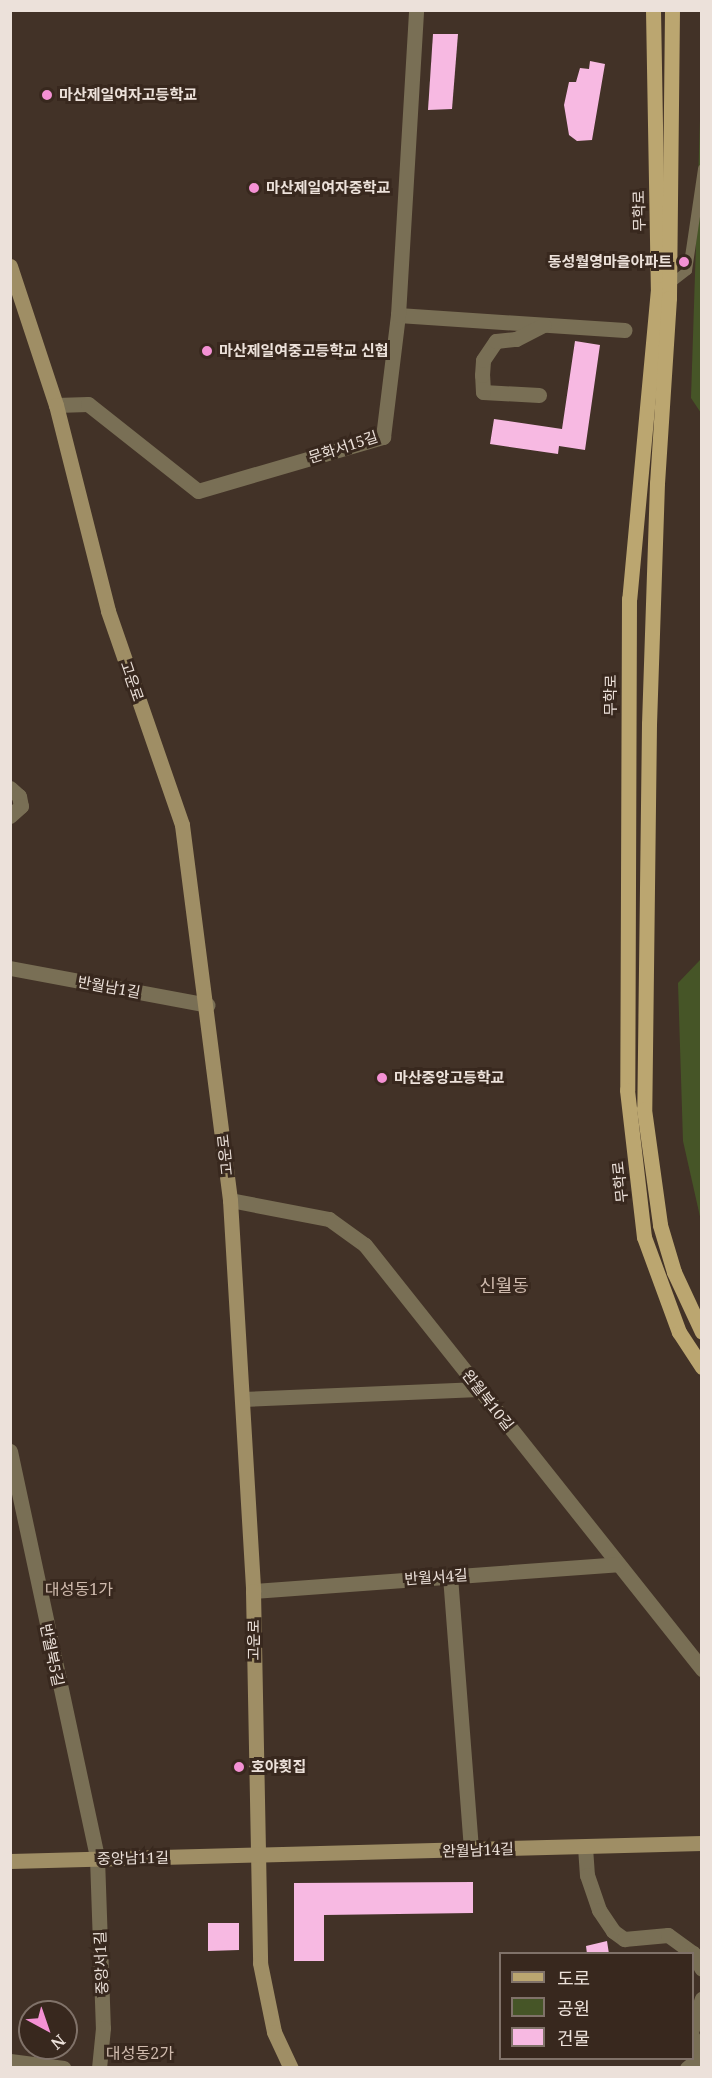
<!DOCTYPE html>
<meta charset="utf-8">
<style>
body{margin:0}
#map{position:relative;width:712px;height:2078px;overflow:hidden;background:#423227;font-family:"Noto Serif","Noto Sans KR",serif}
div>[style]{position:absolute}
.green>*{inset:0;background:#465527}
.building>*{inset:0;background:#f7b9e2}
.lane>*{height:9px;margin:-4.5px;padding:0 4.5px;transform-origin:4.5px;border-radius:4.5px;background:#796f55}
.street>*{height:15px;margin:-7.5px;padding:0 7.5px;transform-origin:7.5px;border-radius:7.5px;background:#796f55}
.secondary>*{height:15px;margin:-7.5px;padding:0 7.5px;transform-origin:7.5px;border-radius:7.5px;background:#9f8e65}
.primary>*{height:15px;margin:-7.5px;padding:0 7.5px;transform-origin:7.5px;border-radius:7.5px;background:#bba670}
.dots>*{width:16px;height:16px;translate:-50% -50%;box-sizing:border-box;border:3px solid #38281e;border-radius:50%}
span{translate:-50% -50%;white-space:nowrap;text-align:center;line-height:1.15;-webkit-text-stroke:6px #38281e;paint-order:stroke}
.poi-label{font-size:15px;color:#ece1da;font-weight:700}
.left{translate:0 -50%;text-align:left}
.right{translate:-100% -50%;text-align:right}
.street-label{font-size:15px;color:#ece1da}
.neighbourhood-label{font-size:16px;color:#cfbaad}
.quarter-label{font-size:18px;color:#cfbaad}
.frame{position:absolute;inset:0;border:12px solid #ece1da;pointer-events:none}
.legend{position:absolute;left:499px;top:1952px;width:195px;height:108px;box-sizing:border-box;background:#38281e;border:2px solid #807269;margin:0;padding:8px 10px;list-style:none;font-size:18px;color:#ece1da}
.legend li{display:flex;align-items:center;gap:12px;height:30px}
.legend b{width:30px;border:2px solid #807269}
.north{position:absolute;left:18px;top:2000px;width:60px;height:60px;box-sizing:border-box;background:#38281e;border:2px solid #807269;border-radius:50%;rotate:140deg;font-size:16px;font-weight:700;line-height:24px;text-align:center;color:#ece1da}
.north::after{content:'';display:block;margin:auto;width:21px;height:27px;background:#f491d4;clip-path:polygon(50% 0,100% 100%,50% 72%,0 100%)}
</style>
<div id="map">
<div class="green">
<i style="clip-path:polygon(701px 89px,701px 413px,691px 398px)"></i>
<i style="clip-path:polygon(701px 959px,701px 1221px,683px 1141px,678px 983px)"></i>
</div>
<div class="building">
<i style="clip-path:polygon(433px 34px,458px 34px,452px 109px,428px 110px)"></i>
<i style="clip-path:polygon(590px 61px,605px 64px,592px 140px,577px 141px,569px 135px,564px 105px,569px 82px,576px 82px,580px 68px,589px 69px)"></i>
<i style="clip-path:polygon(575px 341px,600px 345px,585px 450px,559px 446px,558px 454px,490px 444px,494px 419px,562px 429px)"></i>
<i style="clip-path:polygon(473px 1882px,473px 1913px,324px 1915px,324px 1961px,294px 1961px,294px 1883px)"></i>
<i style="clip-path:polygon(208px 1923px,239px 1923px,239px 1950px,208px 1951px)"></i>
<i style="clip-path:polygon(607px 1941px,609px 1954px,587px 1954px,586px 1946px)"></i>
</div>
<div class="lane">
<i style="left:669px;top:284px;width:23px;rotate:-38deg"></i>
<i style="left:687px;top:270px;width:103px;rotate:-81.6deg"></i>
</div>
<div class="street">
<i style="left:398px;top:315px;width:227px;rotate:3.8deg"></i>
<i style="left:539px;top:395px;width:56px;rotate:-176.9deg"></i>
<i style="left:483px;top:392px;width:17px;rotate:-93deg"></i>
<i style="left:482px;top:375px;width:15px;rotate:-86deg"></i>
<i style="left:483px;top:360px;width:23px;rotate:-56deg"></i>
<i style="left:496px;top:341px;width:20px;rotate:-6deg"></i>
<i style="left:516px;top:339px;width:31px;rotate:-27deg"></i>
<i style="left:56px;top:405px;width:32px;rotate:-2deg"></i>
<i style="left:88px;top:404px;width:140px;rotate:38.3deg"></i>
<i style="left:198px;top:491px;width:193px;rotate:-16.3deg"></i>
<i style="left:383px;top:437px;width:123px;rotate:-83deg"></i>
<i style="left:398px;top:315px;width:306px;rotate:-86.6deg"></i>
<i style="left:10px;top:788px;width:12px;rotate:42deg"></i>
<i style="left:19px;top:796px;width:10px;rotate:79deg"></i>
<i style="left:21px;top:806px;width:15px;rotate:138deg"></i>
<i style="left:10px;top:968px;width:201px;rotate:10.6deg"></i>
<i style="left:230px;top:1200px;width:101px;rotate:10.9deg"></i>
<i style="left:329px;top:1219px;width:44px;rotate:35.8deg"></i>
<i style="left:365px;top:1245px;width:542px;rotate:51.52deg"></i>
<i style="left:242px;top:1399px;width:237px;rotate:-2.4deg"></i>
<i style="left:10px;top:1451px;width:416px;rotate:77.9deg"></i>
<i style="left:97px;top:1858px;width:170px;rotate:88deg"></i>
<i style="left:103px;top:2028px;width:40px;rotate:95.7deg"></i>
<i style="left:450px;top:1576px;width:275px;rotate:85.6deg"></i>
<i style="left:253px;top:1591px;width:366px;rotate:-4.2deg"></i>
<i style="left:585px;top:1847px;width:28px;rotate:86deg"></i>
<i style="left:587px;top:1875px;width:37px;rotate:71deg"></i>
<i style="left:599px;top:1910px;width:25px;rotate:56deg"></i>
<i style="left:613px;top:1931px;width:14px;rotate:36deg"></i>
<i style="left:624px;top:1939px;width:44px;rotate:-5.2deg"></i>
<i style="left:668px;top:1935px;width:31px;rotate:36deg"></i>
<i style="left:693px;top:1953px;width:18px;rotate:61deg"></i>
<i style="left:692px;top:2029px;width:32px;rotate:-72deg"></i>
<i style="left:692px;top:2036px;width:22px;rotate:63deg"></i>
<i style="left:10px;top:2061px;width:54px;rotate:7.4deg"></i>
<i style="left:687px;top:2068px;width:19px;rotate:-39deg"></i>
</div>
<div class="secondary">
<i style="left:10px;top:266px;width:146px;rotate:71.7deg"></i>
<i style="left:56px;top:405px;width:212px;rotate:75.8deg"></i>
<i style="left:108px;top:611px;width:226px;rotate:70.9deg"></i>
<i style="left:182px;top:825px;width:378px;rotate:82.7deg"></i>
<i style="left:230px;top:1200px;width:392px;rotate:86.6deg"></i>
<i style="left:253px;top:1591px;width:372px;rotate:88.9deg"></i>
<i style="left:260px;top:1963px;width:70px;rotate:78.5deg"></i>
<i style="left:274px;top:2032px;width:40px;rotate:65deg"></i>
<i style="left:10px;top:1861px;width:692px;rotate:-1.49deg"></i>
</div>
<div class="primary">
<i style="left:653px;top:10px;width:279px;rotate:89deg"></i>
<i style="left:658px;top:289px;width:311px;rotate:95.3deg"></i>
<i style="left:629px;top:599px;width:491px;rotate:90.2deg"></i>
<i style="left:627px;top:1090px;width:148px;rotate:83.4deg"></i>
<i style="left:644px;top:1237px;width:101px;rotate:69.8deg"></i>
<i style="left:679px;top:1332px;width:42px;rotate:56.7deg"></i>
<i style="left:672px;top:10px;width:288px;rotate:90.6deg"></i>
<i style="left:669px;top:298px;width:185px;rotate:93.7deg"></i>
<i style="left:657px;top:483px;width:241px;rotate:91.9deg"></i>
<i style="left:649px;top:724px;width:385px;rotate:90.7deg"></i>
<i style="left:644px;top:1109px;width:117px;rotate:82.1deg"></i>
<i style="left:660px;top:1225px;width:49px;rotate:73.4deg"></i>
<i style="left:674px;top:1272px;width:66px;rotate:65deg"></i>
</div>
<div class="dots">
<i style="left:47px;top:95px;background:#f491d4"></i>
<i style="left:254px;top:188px;background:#f491d4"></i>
<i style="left:684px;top:262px;background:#f491d4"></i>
<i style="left:207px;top:351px;background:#f491d4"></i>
<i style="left:382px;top:1078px;background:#f491d4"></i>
<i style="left:239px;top:1767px;background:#f491d4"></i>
</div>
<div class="poi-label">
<span class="left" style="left:59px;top:95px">마산제일여자고등학교</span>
<span class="left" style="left:266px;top:188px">마산제일여자중학교</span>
<span class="right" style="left:672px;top:262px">동성월영마을아파트</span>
<span class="left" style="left:219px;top:351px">마산제일여중고등학교 신협</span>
<span class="left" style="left:394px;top:1078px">마산중앙고등학교</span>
<span class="left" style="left:251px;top:1767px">호야횟집</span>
</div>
<div class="street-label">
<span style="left:639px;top:211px;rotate:-91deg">무학로</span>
<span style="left:343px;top:447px;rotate:-18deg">문화서15길</span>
<span style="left:132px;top:681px;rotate:71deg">고운로</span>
<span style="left:611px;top:695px;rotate:-90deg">무학로</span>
<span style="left:109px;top:987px;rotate:10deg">반월남1길</span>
<span style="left:225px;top:1155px;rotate:-96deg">고운로</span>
<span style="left:620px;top:1182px;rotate:-96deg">무학로</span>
<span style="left:488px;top:1400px;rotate:52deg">완월북10길</span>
<span style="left:436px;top:1577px;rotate:-4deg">반월서4길</span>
<span style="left:254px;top:1640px;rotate:-90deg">고운로</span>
<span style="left:52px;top:1655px;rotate:78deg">반월북5길</span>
<span style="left:478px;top:1850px;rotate:-2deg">완월남14길</span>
<span style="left:133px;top:1858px;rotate:-1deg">중앙남11길</span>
<span style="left:101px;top:1963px;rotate:-92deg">중앙서1길</span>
</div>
<div class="neighbourhood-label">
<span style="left:79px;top:1589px">대성동1가</span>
<span style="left:140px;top:2053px">대성동2가</span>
</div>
<div class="quarter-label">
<span style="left:504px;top:1285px">신월동</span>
</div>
<div class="frame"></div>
<ul class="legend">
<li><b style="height:8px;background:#bba670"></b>도로</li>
<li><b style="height:16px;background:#465527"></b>공원</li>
<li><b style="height:16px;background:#f7b9e2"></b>건물</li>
</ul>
<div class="north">N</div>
</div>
